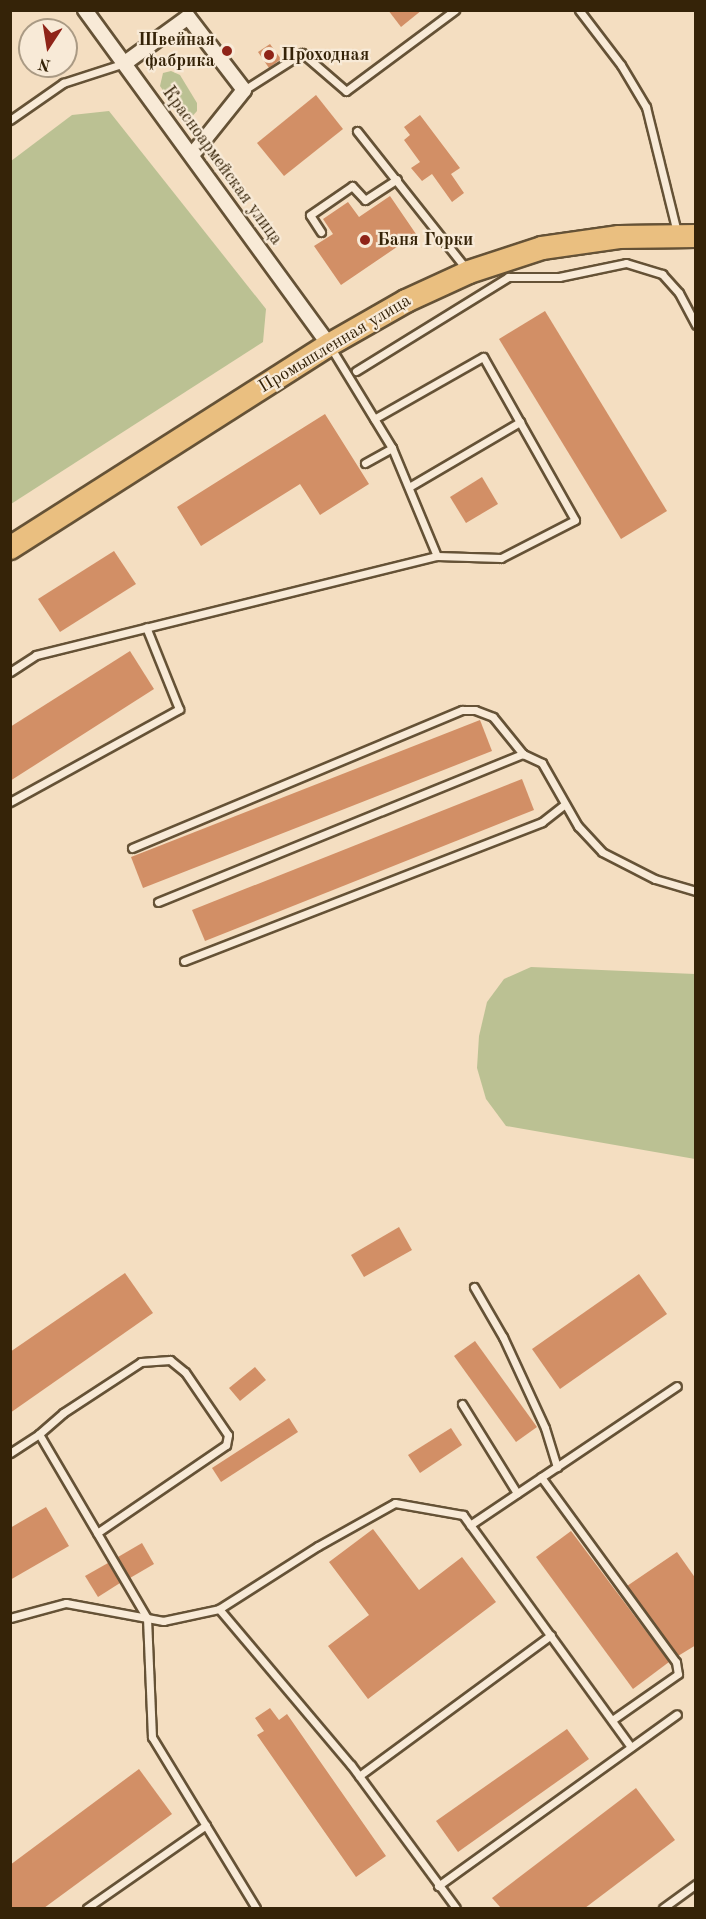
<!DOCTYPE html>
<meta charset="utf-8">
<style>
body{margin:0}
#map{position:relative;width:706px;height:1919px;overflow:hidden;background:#f4dec1;font-family:"Old Standard TT",serif}
div>[style]{position:absolute}
.green>*{inset:0;background:#bbc193}
.building>*{inset:0;background:#d28f66}
.roads{filter:drop-shadow(2px 0 #655236) drop-shadow(-2px 0 #655236) drop-shadow(0 2px #655236) drop-shadow(0 -2px #655236)}
.service>*{height:7px;margin:-3.5px;padding:0 3.5px;transform-origin:3.5px;border-radius:3.5px;background:#f8ead7}
.minor>*{height:14px;margin:-7px;padding:0 7px;transform-origin:7px;border-radius:7px;background:#f8ead7}
.primary>*{height:22px;margin:-11px;padding:0 11px;transform-origin:11px;border-radius:11px;background:#eabf80}
.dots>*{width:16px;height:16px;translate:-50% -50%;box-sizing:border-box;border:3px solid #f8ead7;border-radius:50%}
span{translate:-50% -50%;white-space:nowrap;text-align:center;line-height:1.15;-webkit-text-stroke:4.5px #f8ead7;paint-order:stroke}
.poi-label{font-size:18px;color:#352308;font-weight:700}
.right{translate:-100% -50%;text-align:right}
.left{translate:0 -50%;text-align:left}
.street-label{font-size:18px;color:#352308}
.frame{position:absolute;inset:0;border:12px solid #352308;pointer-events:none}
.north{position:absolute;left:18px;top:18px;width:60px;height:60px;box-sizing:border-box;background:#f8ead7;border:2px solid #aa9a84;border-radius:50%;rotate:192deg;font-size:16px;font-weight:700;line-height:24px;text-align:center;color:#352308}
.north::after{content:'';display:block;margin:auto;width:21px;height:27px;background:#8f2418;clip-path:polygon(50% 0,100% 100%,50% 72%,0 100%)}
</style>
<div id="map">
<div class="green">
<i style="clip-path:polygon(171px 71px,180px 75px,197px 103px,197px 111px,189px 120px,181px 117px,160px 86px,163px 73px)"></i>
<i style="clip-path:polygon(109px 111px,266px 309px,263px 342px,11px 504px,11px 161px,72px 115px)"></i>
<i style="clip-path:polygon(531px 967px,695px 974px,695px 1159px,506px 1126px,486px 1099px,477px 1068px,479px 1036px,487px 1002px,504px 979px)"></i>
</div>
<div class="building">
<i style="clip-path:polygon(388px 10px,422px 10px,401px 27px)"></i>
<i style="clip-path:polygon(270px 44px,281px 59px,269px 68px,258px 52px)"></i>
<i style="clip-path:polygon(316px 95px,343px 129px,284px 176px,257px 143px)"></i>
<i style="clip-path:polygon(420px 115px,460px 168px,451px 174px,464px 193px,452px 202px,432px 174px,422px 181px,411px 168px,420px 162px,404px 140px,410px 135px,404px 127px)"></i>
<i style="clip-path:polygon(390px 196px,416px 234px,341px 285px,314px 246px,333px 234px,323px 219px,348px 202px,359px 217px)"></i>
<i style="clip-path:polygon(545px 311px,667px 511px,621px 539px,499px 339px)"></i>
<i style="clip-path:polygon(325px 414px,369px 484px,320px 515px,300px 484px,201px 546px,177px 507px)"></i>
<i style="clip-path:polygon(482px 477px,498px 504px,466px 523px,450px 497px)"></i>
<i style="clip-path:polygon(114px 551px,136px 584px,60px 632px,38px 599px)"></i>
<i style="clip-path:polygon(130px 651px,154px 689px,10px 781px,10px 727px)"></i>
<i style="clip-path:polygon(480px 720px,492px 751px,143px 888px,131px 857px)"></i>
<i style="clip-path:polygon(522px 779px,534px 810px,205px 941px,192px 910px)"></i>
<i style="clip-path:polygon(399px 1227px,412px 1250px,364px 1277px,351px 1255px)"></i>
<i style="clip-path:polygon(125px 1273px,153px 1313px,10px 1413px,10px 1352px)"></i>
<i style="clip-path:polygon(639px 1274px,667px 1314px,560px 1389px,532px 1349px)"></i>
<i style="clip-path:polygon(475px 1341px,537px 1427px,516px 1442px,454px 1356px)"></i>
<i style="clip-path:polygon(255px 1367px,266px 1380px,240px 1401px,229px 1388px)"></i>
<i style="clip-path:polygon(289px 1418px,298px 1432px,221px 1482px,212px 1468px)"></i>
<i style="clip-path:polygon(451px 1428px,462px 1445px,420px 1473px,408px 1455px)"></i>
<i style="clip-path:polygon(46px 1507px,69px 1546px,10px 1580px,10px 1528px)"></i>
<i style="clip-path:polygon(373px 1529px,419px 1590px,462px 1557px,496px 1602px,368px 1699px,328px 1646px,369px 1615px,329px 1562px)"></i>
<i style="clip-path:polygon(571px 1531px,669px 1662px,633px 1689px,536px 1557px)"></i>
<i style="clip-path:polygon(142px 1543px,154px 1564px,130px 1578px,118px 1557px)"></i>
<i style="clip-path:polygon(677px 1552px,696px 1579px,696px 1645px,678px 1656px,627px 1586px)"></i>
<i style="clip-path:polygon(108px 1563px,120px 1583px,98px 1597px,85px 1576px)"></i>
<i style="clip-path:polygon(270px 1708px,279px 1720px,287px 1714px,386px 1856px,356px 1877px,257px 1735px,264px 1731px,255px 1718px)"></i>
<i style="clip-path:polygon(567px 1729px,589px 1759px,458px 1852px,436px 1821px)"></i>
<i style="clip-path:polygon(139px 1769px,172px 1814px,44px 1908px,10px 1908px,10px 1865px)"></i>
<i style="clip-path:polygon(636px 1788px,675px 1840px,585px 1908px,501px 1908px,492px 1898px)"></i>
</div>
<div class="roads">
<div class="service">
<i style="left:579px;top:10px;width:69px;rotate:52.6deg"></i>
<i style="left:621px;top:65px;width:49px;rotate:59.2deg"></i>
<i style="left:646px;top:107px;width:129px;rotate:76.1deg"></i>
<i style="left:244px;top:90px;width:69px;rotate:-32.5deg"></i>
<i style="left:302px;top:53px;width:58px;rotate:40.8deg"></i>
<i style="left:346px;top:91px;width:136px;rotate:-36.6deg"></i>
<i style="left:10px;top:120px;width:65px;rotate:-34.9deg"></i>
<i style="left:63px;top:83px;width:65px;rotate:-17.9deg"></i>
<i style="left:357px;top:131px;width:177px;rotate:51.6deg"></i>
<i style="left:321px;top:232px;width:20px;rotate:-123deg"></i>
<i style="left:310px;top:215px;width:51px;rotate:-34.6deg"></i>
<i style="left:352px;top:186px;width:19px;rotate:47deg"></i>
<i style="left:365px;top:200px;width:38px;rotate:-33deg"></i>
<i style="left:331px;top:348px;width:117px;rotate:58.6deg"></i>
<i style="left:392px;top:448px;width:117px;rotate:67.4deg"></i>
<i style="left:356px;top:371px;width:179px;rotate:-31.7deg"></i>
<i style="left:508px;top:277px;width:51px"></i>
<i style="left:559px;top:277px;width:68px;rotate:-11.8deg"></i>
<i style="left:626px;top:263px;width:38px;rotate:17deg"></i>
<i style="left:662px;top:274px;width:25px;rotate:48deg"></i>
<i style="left:679px;top:293px;width:36px;rotate:62deg"></i>
<i style="left:365px;top:463px;width:31px;rotate:-29deg"></i>
<i style="left:409px;top:487px;width:129px;rotate:-30.4deg"></i>
<i style="left:10px;top:672px;width:31px;rotate:-33deg"></i>
<i style="left:36px;top:655px;width:413px;rotate:-13.9deg"></i>
<i style="left:437px;top:556px;width:64px;rotate:1.8deg"></i>
<i style="left:501px;top:558px;width:83px;rotate:-27.2deg"></i>
<i style="left:575px;top:520px;width:187px;rotate:-119.4deg"></i>
<i style="left:483px;top:357px;width:125px;rotate:150.4deg"></i>
<i style="left:10px;top:802px;width:193px;rotate:-28.8deg"></i>
<i style="left:179px;top:709px;width:88px;rotate:-111.9deg"></i>
<i style="left:132px;top:848px;width:358px;rotate:-22.7deg"></i>
<i style="left:462px;top:710px;width:13px"></i>
<i style="left:475px;top:710px;width:19px;rotate:21deg"></i>
<i style="left:493px;top:717px;width:48px;rotate:51deg"></i>
<i style="left:158px;top:902px;width:394px;rotate:-22.1deg"></i>
<i style="left:523px;top:754px;width:21px;rotate:25deg"></i>
<i style="left:542px;top:763px;width:73px;rotate:60.3deg"></i>
<i style="left:578px;top:826px;width:35px;rotate:47deg"></i>
<i style="left:602px;top:852px;width:59px;rotate:27deg"></i>
<i style="left:655px;top:879px;width:43px;rotate:16.3deg"></i>
<i style="left:184px;top:961px;width:384px;rotate:-21.2deg"></i>
<i style="left:542px;top:822px;width:28px;rotate:-38deg"></i>
<i style="left:474px;top:1287px;width:58px;rotate:59.9deg"></i>
<i style="left:503px;top:1337px;width:100px;rotate:65.2deg"></i>
<i style="left:545px;top:1428px;width:41px;rotate:72.9deg"></i>
<i style="left:462px;top:1404px;width:105px;rotate:58.3deg"></i>
<i style="left:39px;top:1434px;width:32px;rotate:-41deg"></i>
<i style="left:63px;top:1413px;width:93px;rotate:-33.2deg"></i>
<i style="left:141px;top:1362px;width:29px;rotate:-4deg"></i>
<i style="left:170px;top:1360px;width:19px;rotate:39deg"></i>
<i style="left:185px;top:1372px;width:76px;rotate:55.7deg"></i>
<i style="left:228px;top:1435px;width:10px;rotate:101deg"></i>
<i style="left:226px;top:1445px;width:156px;rotate:145.7deg"></i>
<i style="left:10px;top:1453px;width:35px;rotate:-33deg"></i>
<i style="left:39px;top:1434px;width:213px;rotate:59.6deg"></i>
<i style="left:147px;top:1618px;width:119px;rotate:87.6deg"></i>
<i style="left:152px;top:1737px;width:200px;rotate:58.7deg"></i>
<i style="left:541px;top:1477px;width:229px;rotate:53.9deg"></i>
<i style="left:676px;top:1662px;width:12px;rotate:81deg"></i>
<i style="left:678px;top:1674px;width:80px;rotate:145.1deg"></i>
<i style="left:470px;top:1525px;width:249px;rotate:-33.9deg"></i>
<i style="left:219px;top:1609px;width:117px;rotate:-32.5deg"></i>
<i style="left:318px;top:1546px;width:88px;rotate:-29.2deg"></i>
<i style="left:395px;top:1503px;width:69px;rotate:10deg"></i>
<i style="left:463px;top:1515px;width:286px;rotate:54.1deg"></i>
<i style="left:10px;top:1618px;width:58px;rotate:-15deg"></i>
<i style="left:66px;top:1603px;width:99px;rotate:10.5deg"></i>
<i style="left:163px;top:1621px;width:57px;rotate:-12.1deg"></i>
<i style="left:219px;top:1609px;width:204px;rotate:49.8deg"></i>
<i style="left:351px;top:1765px;width:177px;rotate:53.7deg"></i>
<i style="left:359px;top:1776px;width:238px;rotate:-36.3deg"></i>
<i style="left:438px;top:1886px;width:294px;rotate:-35.7deg"></i>
<i style="left:87px;top:1908px;width:145px;rotate:-34.9deg"></i>
<i style="left:663px;top:1908px;width:41px;rotate:-36deg"></i>
</div>
<div class="minor">
<i style="left:85px;top:10px;width:414px;rotate:53.9deg"></i>
<i style="left:125px;top:63px;width:78px;rotate:-36.1deg"></i>
<i style="left:188px;top:17px;width:92px;rotate:52.5deg"></i>
<i style="left:244px;top:90px;width:83px;rotate:128.7deg"></i>
</div>
<div class="primary">
<i style="left:10px;top:548px;width:378px;rotate:-32.5deg"></i>
<i style="left:329px;top:345px;width:89px;rotate:-29.7deg"></i>
<i style="left:406px;top:301px;width:69px;rotate:-24.7deg"></i>
<i style="left:469px;top:272px;width:77px;rotate:-18.2deg"></i>
<i style="left:542px;top:248px;width:78px;rotate:-8.1deg"></i>
<i style="left:619px;top:237px;width:77px;rotate:-0.7deg"></i>
</div>
</div>
<div class="dots">
<i style="left:227px;top:51px;background:#8f2418"></i>
<i style="left:269px;top:55px;background:#8f2418"></i>
<i style="left:365px;top:240px;background:#8f2418"></i>
</div>
<div class="poi-label">
<span class="right" style="left:215px;top:51px">Швейная<br>фабрика</span>
<span class="left" style="left:281px;top:55px">Проходная</span>
<span class="left" style="left:377px;top:240px">Баня Горки</span>
</div>
<div class="street-label">
<span style="left:222px;top:166px;rotate:54deg">Красноармейская улица</span>
<span style="left:335px;top:344px;rotate:-31deg">Промышленная улица</span>
</div>
<div class="frame"></div>
<div class="north">N</div>
</div>
